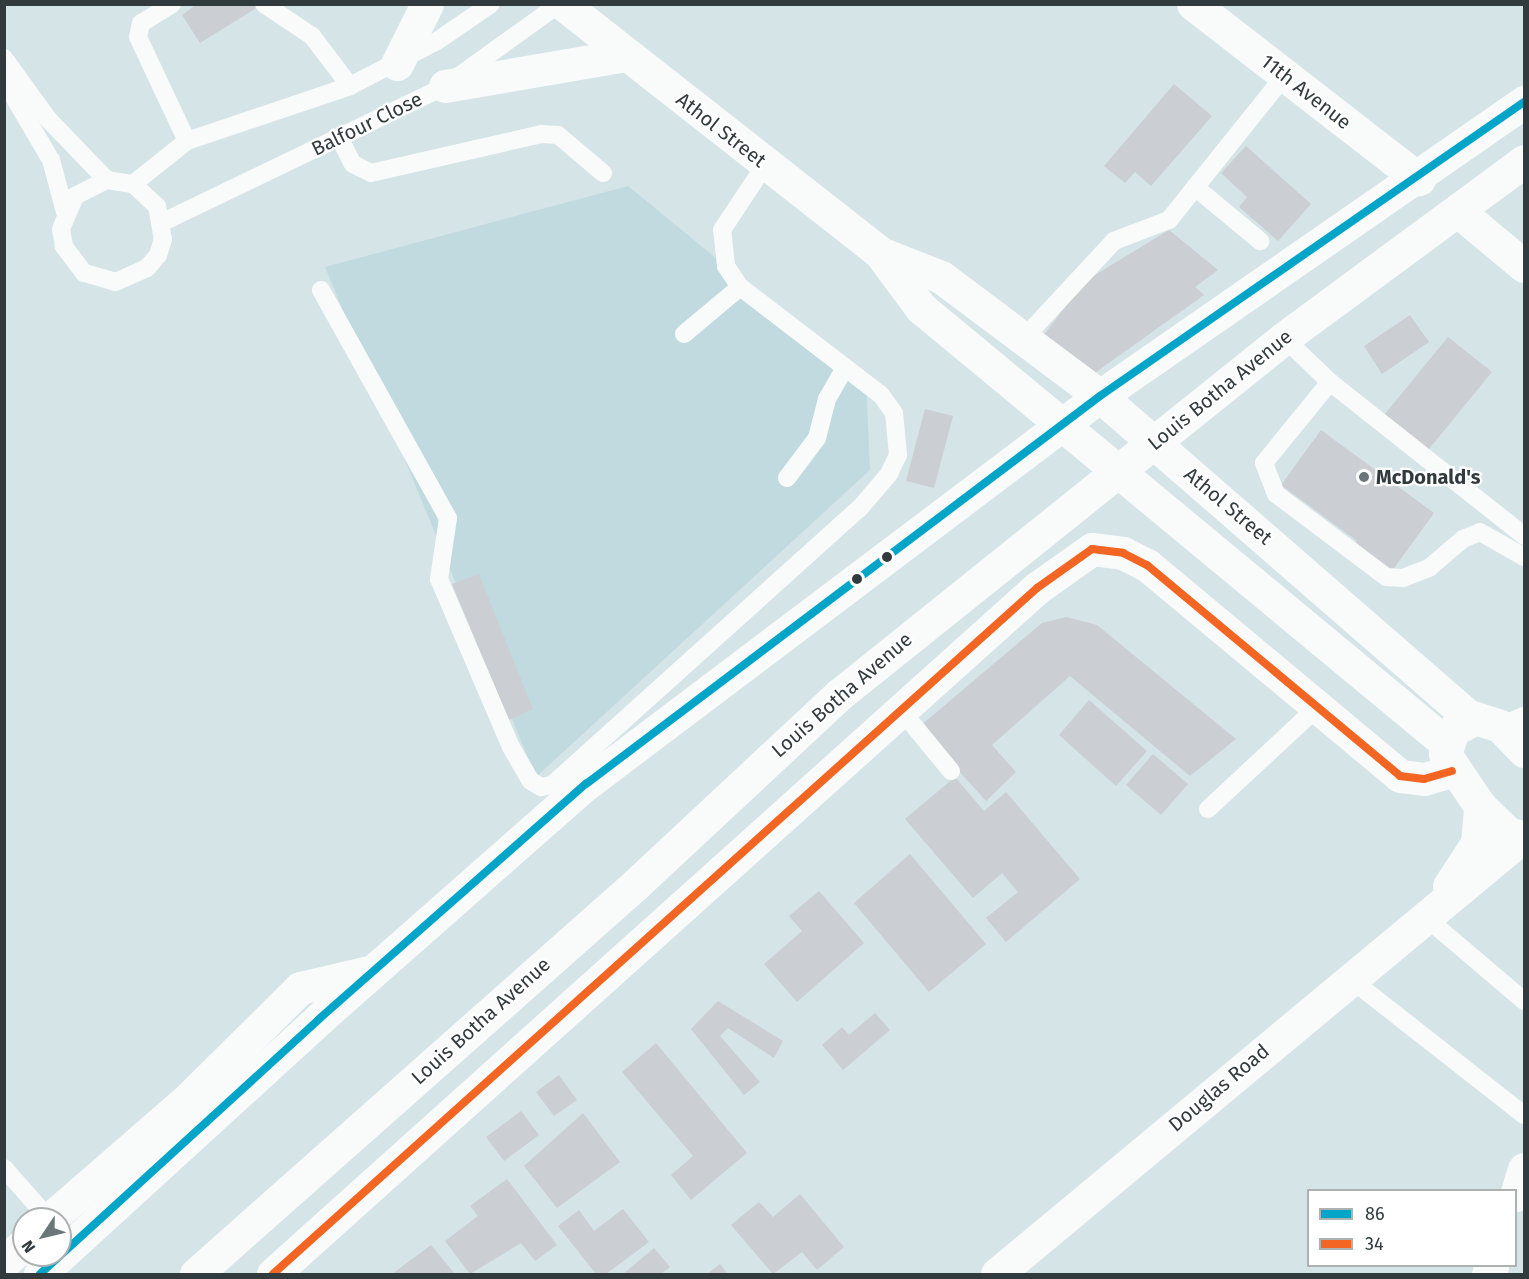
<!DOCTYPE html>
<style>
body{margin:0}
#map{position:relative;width:1529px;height:1279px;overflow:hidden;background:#d5e4e7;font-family:"Fira Sans",sans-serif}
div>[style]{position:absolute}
.built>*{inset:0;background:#c1dadf}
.building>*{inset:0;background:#cbced2}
.service>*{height:18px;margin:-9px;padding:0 9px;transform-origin:9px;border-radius:9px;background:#f9fbfb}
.minor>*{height:33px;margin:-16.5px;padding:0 16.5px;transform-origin:16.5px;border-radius:16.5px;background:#f9fbfb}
.secondary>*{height:33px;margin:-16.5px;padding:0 16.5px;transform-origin:16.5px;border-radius:16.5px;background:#f9fbfb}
.primary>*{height:33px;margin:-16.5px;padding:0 16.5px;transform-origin:16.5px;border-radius:16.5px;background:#f9fbfb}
.bus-1>*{height:8px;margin:-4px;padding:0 4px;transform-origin:4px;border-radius:4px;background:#02a4c7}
.bus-2>*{height:8px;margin:-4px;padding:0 4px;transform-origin:4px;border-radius:4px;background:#f26522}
.dots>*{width:16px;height:16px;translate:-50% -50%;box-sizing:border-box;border:3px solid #fff;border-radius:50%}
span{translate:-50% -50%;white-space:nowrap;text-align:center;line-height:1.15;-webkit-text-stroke:4.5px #fff;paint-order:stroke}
.street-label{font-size:20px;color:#313b3e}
.poi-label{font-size:20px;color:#313b3e;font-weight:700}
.left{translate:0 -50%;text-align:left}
.frame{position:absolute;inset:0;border:6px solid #313b3e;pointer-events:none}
.legend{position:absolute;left:1307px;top:1189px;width:210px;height:78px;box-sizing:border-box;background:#fff;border:2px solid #adb1b2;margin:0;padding:8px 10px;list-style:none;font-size:18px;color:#313b3e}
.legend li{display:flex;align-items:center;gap:12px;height:30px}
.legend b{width:30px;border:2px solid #adb1b2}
.north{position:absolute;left:12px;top:1207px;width:60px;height:60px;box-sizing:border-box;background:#fff;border:2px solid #adb1b2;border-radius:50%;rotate:235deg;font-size:16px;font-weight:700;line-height:24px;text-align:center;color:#313b3e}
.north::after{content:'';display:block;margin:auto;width:21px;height:27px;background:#6a7679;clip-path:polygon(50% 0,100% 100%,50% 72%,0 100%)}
</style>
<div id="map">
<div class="built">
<i style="clip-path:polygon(628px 186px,866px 381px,870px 470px,536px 777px,325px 267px)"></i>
</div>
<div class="building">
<i style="clip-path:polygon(197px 4px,263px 4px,200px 43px,182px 15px)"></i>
<i style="clip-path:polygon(1174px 84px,1212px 116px,1151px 186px,1135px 172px,1125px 183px,1104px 166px)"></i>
<i style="clip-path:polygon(1246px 146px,1311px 204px,1278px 241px,1239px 207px,1247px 197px,1221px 173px)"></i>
<i style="clip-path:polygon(1169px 230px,1218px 270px,1195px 287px,1204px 295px,1085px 380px,1037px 344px,1085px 281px)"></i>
<i style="clip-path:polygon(1410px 315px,1429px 342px,1382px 374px,1364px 346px)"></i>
<i style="clip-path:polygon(1448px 337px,1492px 372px,1424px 455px,1380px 420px)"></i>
<i style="clip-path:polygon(925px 409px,953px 416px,934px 488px,906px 481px)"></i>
<i style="clip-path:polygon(1321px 430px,1434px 513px,1389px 575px,1352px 547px,1357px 541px,1281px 485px)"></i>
<i style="clip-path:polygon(479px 574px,533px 709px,509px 720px,452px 584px)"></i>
<i style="clip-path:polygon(1066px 617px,1097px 625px,1236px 739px,1190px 776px,1070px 676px,992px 745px,1016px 772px,986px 801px,919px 727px,1042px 623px)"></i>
<i style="clip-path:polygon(1089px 700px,1147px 751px,1116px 786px,1059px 735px)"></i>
<i style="clip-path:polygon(1153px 754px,1188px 784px,1161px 815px,1126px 785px)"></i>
<i style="clip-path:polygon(955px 777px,984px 811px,1006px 792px,1080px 879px,1006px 942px,986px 918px,1018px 892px,1002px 873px,973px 898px,905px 819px)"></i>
<i style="clip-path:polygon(910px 854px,986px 944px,929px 992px,854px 903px)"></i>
<i style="clip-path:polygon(819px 891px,864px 943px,797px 1002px,764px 964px,802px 931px,789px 916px)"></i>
<i style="clip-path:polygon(718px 1001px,783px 1041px,774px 1058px,728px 1028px,720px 1036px,760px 1082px,744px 1095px,691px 1029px)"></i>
<i style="clip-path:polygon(875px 1013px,890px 1030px,843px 1070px,822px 1045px,842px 1027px,849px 1035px)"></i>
<i style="clip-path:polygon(656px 1043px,747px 1153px,691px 1200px,671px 1175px,693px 1156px,622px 1072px)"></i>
<i style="clip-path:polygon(559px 1075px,577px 1100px,554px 1116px,536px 1092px)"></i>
<i style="clip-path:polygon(521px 1111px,539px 1135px,504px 1161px,486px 1137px)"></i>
<i style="clip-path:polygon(583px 1113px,620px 1162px,557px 1208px,524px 1166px)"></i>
<i style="clip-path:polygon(507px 1179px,557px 1245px,535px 1261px,521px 1243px,470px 1274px,445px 1241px,478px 1216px,470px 1206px)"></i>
<i style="clip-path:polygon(800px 1194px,844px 1247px,817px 1270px,802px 1252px,773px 1274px,731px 1225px,759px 1202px,773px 1217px)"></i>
<i style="clip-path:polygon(623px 1209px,649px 1242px,606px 1274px,596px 1274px,558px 1226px,579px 1210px,594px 1231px)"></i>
<i style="clip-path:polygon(431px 1245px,455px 1274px,392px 1274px)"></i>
<i style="clip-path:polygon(654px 1248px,670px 1267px,661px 1274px,623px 1274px)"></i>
<i style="clip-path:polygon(720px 1264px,728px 1274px,707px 1274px)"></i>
</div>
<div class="service">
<i style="left:172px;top:4px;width:36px;rotate:148deg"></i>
<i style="left:141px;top:23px;width:14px;rotate:102deg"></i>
<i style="left:138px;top:37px;width:115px;rotate:64.8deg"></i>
<i style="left:264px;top:4px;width:58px;rotate:33.7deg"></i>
<i style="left:312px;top:36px;width:63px;rotate:52.8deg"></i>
<i style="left:4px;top:58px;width:75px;rotate:54.2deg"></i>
<i style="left:48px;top:119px;width:85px;rotate:46deg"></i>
<i style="left:107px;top:180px;width:26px;rotate:9deg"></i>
<i style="left:133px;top:184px;width:33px;rotate:43deg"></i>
<i style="left:157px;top:206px;width:34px;rotate:80deg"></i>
<i style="left:163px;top:239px;width:17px;rotate:107deg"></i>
<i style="left:158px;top:255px;width:17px;rotate:130deg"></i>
<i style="left:147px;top:268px;width:34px;rotate:156deg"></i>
<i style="left:116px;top:282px;width:33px;rotate:-164deg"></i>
<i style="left:84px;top:273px;width:34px;rotate:-127deg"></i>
<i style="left:64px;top:246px;width:17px;rotate:-100deg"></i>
<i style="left:61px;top:229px;width:36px;rotate:-67deg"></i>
<i style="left:75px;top:196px;width:36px;rotate:-27deg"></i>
<i style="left:4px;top:80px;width:93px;rotate:59.6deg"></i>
<i style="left:51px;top:160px;width:54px;rotate:74.9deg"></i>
<i style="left:339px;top:137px;width:30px;rotate:63deg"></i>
<i style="left:353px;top:164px;width:20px;rotate:27deg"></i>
<i style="left:371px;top:173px;width:174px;rotate:-12.9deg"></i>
<i style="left:541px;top:134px;width:17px;rotate:3deg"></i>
<i style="left:558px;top:135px;width:59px;rotate:40.2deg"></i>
<i style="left:133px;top:184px;width:69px;rotate:-38.5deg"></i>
<i style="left:187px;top:141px;width:172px;rotate:-18.6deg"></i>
<i style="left:350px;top:86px;width:98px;rotate:-27.3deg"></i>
<i style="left:437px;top:41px;width:65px;rotate:-34.4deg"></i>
<i style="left:1195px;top:187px;width:85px;rotate:39.7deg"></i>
<i style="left:163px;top:222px;width:313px;rotate:-25.7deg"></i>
<i style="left:445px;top:86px;width:140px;rotate:-35.7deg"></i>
<i style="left:321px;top:290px;width:261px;rotate:60.9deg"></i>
<i style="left:448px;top:518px;width:62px;rotate:98.4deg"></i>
<i style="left:439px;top:579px;width:183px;rotate:66.8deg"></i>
<i style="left:511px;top:747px;width:39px;rotate:60deg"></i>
<i style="left:531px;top:781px;width:12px;rotate:31deg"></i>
<i style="left:541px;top:787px;width:11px;rotate:-10deg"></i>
<i style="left:552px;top:785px;width:413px;rotate:-42deg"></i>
<i style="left:859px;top:509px;width:46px;rotate:-49.4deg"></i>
<i style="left:889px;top:474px;width:21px;rotate:-65deg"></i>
<i style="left:898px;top:455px;width:42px;rotate:-95.4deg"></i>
<i style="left:894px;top:413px;width:22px;rotate:-126deg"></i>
<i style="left:881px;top:395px;width:178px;rotate:-142.5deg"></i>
<i style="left:740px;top:287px;width:25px;rotate:-124deg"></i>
<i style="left:726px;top:266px;width:36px;rotate:-96deg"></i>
<i style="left:722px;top:230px;width:78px;rotate:-56.5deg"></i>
<i style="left:684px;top:334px;width:73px;rotate:-40deg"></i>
<i style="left:1284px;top:338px;width:64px;rotate:43.7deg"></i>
<i style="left:1330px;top:382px;width:248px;rotate:38.4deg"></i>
<i style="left:1022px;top:340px;width:135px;rotate:-47.1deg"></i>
<i style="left:1114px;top:241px;width:59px;rotate:-20.9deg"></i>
<i style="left:1169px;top:220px;width:186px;rotate:-51.3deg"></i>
<i style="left:1330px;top:382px;width:104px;rotate:129.2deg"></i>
<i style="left:1264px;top:463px;width:33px;rotate:69deg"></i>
<i style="left:1276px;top:494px;width:138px;rotate:37deg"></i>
<i style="left:1386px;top:577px;width:17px;rotate:3deg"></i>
<i style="left:1403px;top:578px;width:28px;rotate:-21deg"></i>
<i style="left:1429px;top:568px;width:45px;rotate:-40.5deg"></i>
<i style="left:1463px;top:539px;width:18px;rotate:-22deg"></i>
<i style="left:1480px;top:532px;width:51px;rotate:29.6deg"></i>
<i style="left:787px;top:478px;width:50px;rotate:-53.1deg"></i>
<i style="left:817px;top:438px;width:40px;rotate:-75.6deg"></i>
<i style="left:827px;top:399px;width:36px;rotate:-60deg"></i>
<i style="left:901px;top:710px;width:79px;rotate:50.7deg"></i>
<i style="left:1500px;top:726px;width:26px;rotate:-23deg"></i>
<i style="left:1208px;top:809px;width:151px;rotate:-42.9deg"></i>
<i style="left:1423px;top:915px;width:133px;rotate:40.4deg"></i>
<i style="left:1348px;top:977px;width:224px;rotate:38.1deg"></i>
<i style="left:4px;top:1168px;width:68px;rotate:48.6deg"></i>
</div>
<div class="minor">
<i style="left:1193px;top:4px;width:286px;rotate:37.8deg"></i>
<i style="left:1458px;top:211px;width:86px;rotate:39.8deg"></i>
<i style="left:1449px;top:886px;width:51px;rotate:-56.9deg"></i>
<i style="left:1477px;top:843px;width:37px;rotate:-85deg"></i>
<i style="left:1516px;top:1195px;width:27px;rotate:-73deg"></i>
<i style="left:50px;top:1219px;width:184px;rotate:-41deg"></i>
<i style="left:189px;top:1098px;width:156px;rotate:-44.7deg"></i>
<i style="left:300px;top:988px;width:75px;rotate:-13.1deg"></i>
<i style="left:4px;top:1262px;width:27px;rotate:-42deg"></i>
<i style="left:273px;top:1274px;width:1027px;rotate:-41.92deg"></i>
<i style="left:1037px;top:588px;width:67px;rotate:-35.3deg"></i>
<i style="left:1092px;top:549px;width:31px;rotate:7deg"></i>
<i style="left:1123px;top:553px;width:27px;rotate:27deg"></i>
<i style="left:1147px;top:565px;width:329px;rotate:39.8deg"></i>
<i style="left:1400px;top:776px;width:24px;rotate:7deg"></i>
<i style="left:1424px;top:779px;width:29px;rotate:-16deg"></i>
<i style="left:997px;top:1274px;width:682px;rotate:-39.76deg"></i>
<i style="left:1488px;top:1274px;width:9px;rotate:-63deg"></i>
</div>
<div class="secondary">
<i style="left:563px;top:4px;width:403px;rotate:38.1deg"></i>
<i style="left:880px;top:253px;width:66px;rotate:21.5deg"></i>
<i style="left:941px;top:277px;width:199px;rotate:36.8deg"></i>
<i style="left:1100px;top:396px;width:493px;rotate:41deg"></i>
<i style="left:397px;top:64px;width:67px;rotate:-63.4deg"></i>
<i style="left:445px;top:86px;width:185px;rotate:-9.7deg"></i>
<i style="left:880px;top:253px;width:69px;rotate:53.3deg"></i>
<i style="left:921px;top:308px;width:682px;rotate:39.64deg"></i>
<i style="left:1524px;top:751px;width:35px;rotate:-134deg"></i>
<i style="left:1500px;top:726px;width:25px;rotate:-162deg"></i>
<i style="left:1476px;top:718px;width:26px;rotate:152deg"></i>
<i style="left:1453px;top:730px;width:25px;rotate:108deg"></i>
<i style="left:1445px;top:754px;width:63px;rotate:56.1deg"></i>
<i style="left:1480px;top:806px;width:39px;rotate:44deg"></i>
<i style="left:1508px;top:833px;width:17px;rotate:17deg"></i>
</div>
<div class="primary">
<i style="left:40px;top:1274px;width:378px;rotate:-42.4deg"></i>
<i style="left:319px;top:1019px;width:356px;rotate:-41.4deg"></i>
<i style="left:586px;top:784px;width:644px;rotate:-37.05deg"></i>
<i style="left:1100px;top:396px;width:516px;rotate:-34.74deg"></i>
<i style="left:196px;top:1274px;width:587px;rotate:-41.54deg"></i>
<i style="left:635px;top:885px;width:280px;rotate:-43deg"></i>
<i style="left:840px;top:694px;width:569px;rotate:-38.72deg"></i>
<i style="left:1284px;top:338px;width:298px;rotate:-36.4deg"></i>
</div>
<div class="bus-1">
<i style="left:40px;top:1274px;width:378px;rotate:-42.4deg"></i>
<i style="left:319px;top:1019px;width:356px;rotate:-41.4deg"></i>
<i style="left:586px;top:784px;width:644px;rotate:-37.05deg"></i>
<i style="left:1100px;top:396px;width:516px;rotate:-34.74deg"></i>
</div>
<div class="bus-2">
<i style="left:273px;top:1274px;width:1027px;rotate:-41.92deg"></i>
<i style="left:1037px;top:588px;width:67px;rotate:-35.3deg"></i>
<i style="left:1092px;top:549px;width:31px;rotate:7deg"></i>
<i style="left:1123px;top:553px;width:27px;rotate:27deg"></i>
<i style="left:1147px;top:565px;width:329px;rotate:39.8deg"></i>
<i style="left:1400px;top:776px;width:24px;rotate:7deg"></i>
<i style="left:1424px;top:779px;width:29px;rotate:-16deg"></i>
</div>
<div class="dots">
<i style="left:1364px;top:477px;background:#6a7679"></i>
<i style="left:887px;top:557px;background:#313b3e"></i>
<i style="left:857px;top:579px;background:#313b3e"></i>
</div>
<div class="street-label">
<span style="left:1306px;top:92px;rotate:38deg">11th Avenue</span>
<span style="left:367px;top:124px;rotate:-26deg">Balfour Close</span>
<span style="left:721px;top:130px;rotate:38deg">Athol Street</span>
<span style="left:1220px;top:390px;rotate:-39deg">Louis Botha Avenue</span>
<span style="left:1228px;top:506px;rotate:40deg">Athol Street</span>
<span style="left:842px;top:695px;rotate:-41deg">Louis Botha Avenue</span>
<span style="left:481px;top:1021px;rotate:-42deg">Louis Botha Avenue</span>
<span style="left:1219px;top:1088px;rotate:-40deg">Douglas Road</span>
</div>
<div class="poi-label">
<span class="left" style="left:1376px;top:477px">McDonald's</span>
</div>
<div class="frame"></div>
<ul class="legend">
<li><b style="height:8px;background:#02a4c7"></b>86</li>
<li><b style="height:8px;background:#f26522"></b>34</li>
</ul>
<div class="north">N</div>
</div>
